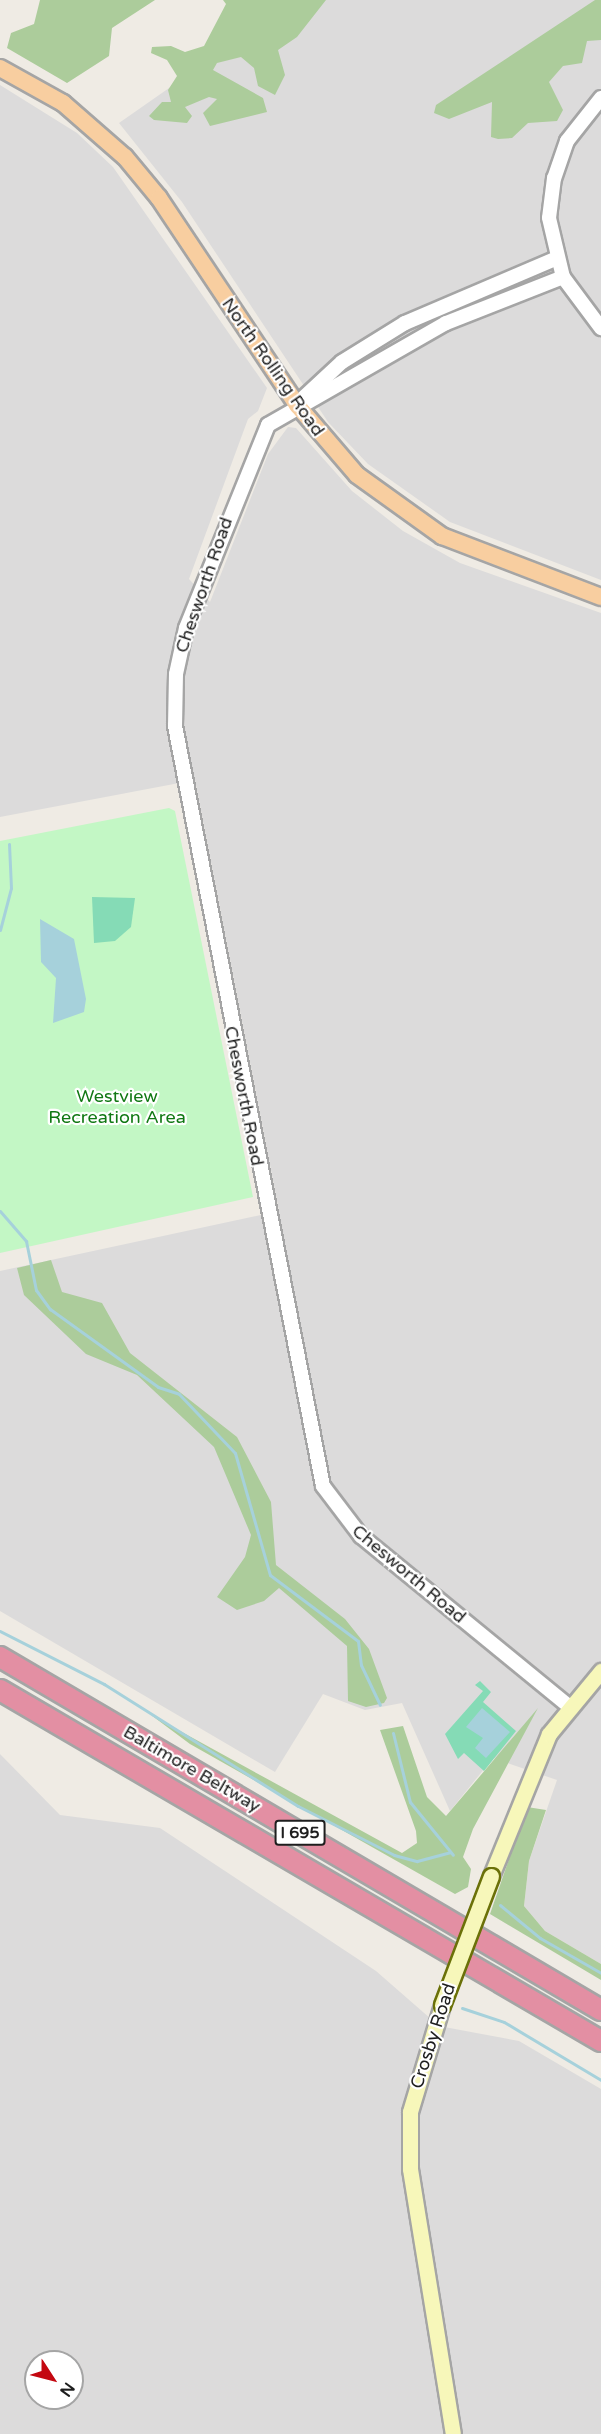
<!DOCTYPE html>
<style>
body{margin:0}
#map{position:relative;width:601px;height:2434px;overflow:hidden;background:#efebe4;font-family:"Varela Round",sans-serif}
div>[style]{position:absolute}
.residential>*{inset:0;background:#dcdbdb}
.forest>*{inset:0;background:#accc9b}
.park>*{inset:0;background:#c3f7c5}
.pitch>*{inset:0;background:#85dbb6}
.water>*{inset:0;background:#a6d1db}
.stream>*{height:3px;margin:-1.5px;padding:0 1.5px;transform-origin:1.5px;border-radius:1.5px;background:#a6d1db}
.roads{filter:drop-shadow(2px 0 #a5a5a5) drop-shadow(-2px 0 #a5a5a5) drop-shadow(0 2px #a5a5a5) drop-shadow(0 -2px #a5a5a5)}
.tertiary>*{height:14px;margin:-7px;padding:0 7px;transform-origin:7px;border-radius:7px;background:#fff}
.secondary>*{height:15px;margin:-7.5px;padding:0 7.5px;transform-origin:7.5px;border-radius:7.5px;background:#f7f7ba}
.primary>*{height:16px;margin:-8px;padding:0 8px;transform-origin:8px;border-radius:8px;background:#f8cea0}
.motorway>*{height:20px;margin:-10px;padding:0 10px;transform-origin:10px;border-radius:10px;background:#e38fa3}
.bridges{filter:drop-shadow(2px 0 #6b7109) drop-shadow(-2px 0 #6b7109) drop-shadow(0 2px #6b7109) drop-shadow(0 -2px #6b7109)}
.secondary-bridge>*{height:15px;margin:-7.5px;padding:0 7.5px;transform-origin:7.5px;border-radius:7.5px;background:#f7f7ba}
span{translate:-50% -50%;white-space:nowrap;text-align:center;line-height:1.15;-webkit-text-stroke:4.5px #fff;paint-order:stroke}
.shield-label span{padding:2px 4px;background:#fff;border:2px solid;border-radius:4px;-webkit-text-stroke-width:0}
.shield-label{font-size:16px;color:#1e1e1e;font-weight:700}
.street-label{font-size:18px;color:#1e1e1e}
.park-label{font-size:18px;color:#107813}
.north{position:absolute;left:24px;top:2350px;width:60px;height:60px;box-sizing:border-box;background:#fff;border:2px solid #a5a5a5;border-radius:50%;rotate:126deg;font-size:16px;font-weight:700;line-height:24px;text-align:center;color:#1e1e1e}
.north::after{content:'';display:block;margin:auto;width:21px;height:27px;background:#c40811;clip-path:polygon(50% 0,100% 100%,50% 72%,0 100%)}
</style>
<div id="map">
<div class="residential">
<i style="clip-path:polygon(295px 0,601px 0,601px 580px,450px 522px,368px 464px,328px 422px,182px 202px,119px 123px)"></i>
<i style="clip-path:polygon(0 85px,77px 133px,113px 167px,267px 388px,258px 411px,248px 419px,189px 579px,210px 602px,268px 454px,288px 427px,296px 428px,352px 491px,403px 531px,460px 563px,601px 613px,601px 1964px,545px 1931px,524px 1906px,529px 1861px,557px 1780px,493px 1758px,450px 1811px,402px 1703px,365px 1710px,323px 1694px,275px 1772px,0 1611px,0 1271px,279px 1211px,195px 780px,0 817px)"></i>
<i style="clip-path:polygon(evenodd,0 1754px,60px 1815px,160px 1828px,376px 1971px,439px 2026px,519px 2041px,601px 2089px,601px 2434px,0 2434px,0 1754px,36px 2362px,72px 2362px,72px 2398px,36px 2398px,36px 2362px)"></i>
</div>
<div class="forest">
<i style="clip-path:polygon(40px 0,155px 0,112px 28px,109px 56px,67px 83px,7px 48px,11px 33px,34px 24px)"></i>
<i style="clip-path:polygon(223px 0,326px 0,297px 37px,278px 50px,285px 75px,275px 95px,258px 86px,254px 68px,241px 57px,217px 63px,213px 70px,263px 98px,267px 112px,210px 126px,203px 113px,217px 99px,209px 97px,185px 107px,192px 116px,187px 123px,154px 120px,149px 116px,162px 102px,171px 102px,168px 90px,177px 76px,167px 60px,151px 53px,152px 47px,171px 46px,185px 52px,204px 46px,226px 4px)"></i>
<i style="clip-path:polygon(595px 0,601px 0,601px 40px,587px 41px,582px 63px,563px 66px,549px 82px,563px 110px,557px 121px,528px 123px,512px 138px,498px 139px,491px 137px,492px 102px,449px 119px,434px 113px,436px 105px)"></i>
<i style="clip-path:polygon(51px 1260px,62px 1292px,102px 1303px,130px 1353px,237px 1437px,271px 1502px,276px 1565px,345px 1619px,369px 1649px,387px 1698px,384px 1703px,366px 1707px,348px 1701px,347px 1646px,279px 1588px,264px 1601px,237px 1610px,217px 1597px,245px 1557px,251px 1535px,214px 1447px,137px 1375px,86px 1354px,24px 1295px,17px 1268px)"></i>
<i style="clip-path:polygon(538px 1708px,473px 1829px,463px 1857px,471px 1869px,468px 1887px,455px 1894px,190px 1744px,151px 1715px,402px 1853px,417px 1843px,416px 1831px,380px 1730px,403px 1726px,427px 1797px,446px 1816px)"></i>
<i style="clip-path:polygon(527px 1807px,546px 1810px,529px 1861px,524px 1906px,545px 1931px,601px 1964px,601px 1980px,490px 1914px)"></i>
</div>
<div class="park">
<i style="clip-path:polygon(169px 808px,175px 811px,253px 1197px,0 1253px,0 841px)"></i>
</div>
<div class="pitch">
<i style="clip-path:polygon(92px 897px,135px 898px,131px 927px,115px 941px,94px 943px)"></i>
<i style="clip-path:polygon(480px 1681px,491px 1692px,483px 1702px,516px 1731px,484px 1771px,464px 1753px,458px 1759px,445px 1734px,483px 1691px,475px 1685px)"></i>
</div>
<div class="water">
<i style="clip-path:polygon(40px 919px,74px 939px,86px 999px,84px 1012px,53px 1023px,56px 978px,41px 962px)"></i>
<i style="clip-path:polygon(482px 1708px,510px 1732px,486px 1758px,475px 1748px,483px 1738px,466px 1727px)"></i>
</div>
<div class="stream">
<i style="left:0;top:930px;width:43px;rotate:-75.3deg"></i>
<i style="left:11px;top:888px;width:44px;rotate:-92.6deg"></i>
<i style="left:0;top:1211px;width:40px;rotate:49deg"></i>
<i style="left:26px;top:1241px;width:50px;rotate:78.5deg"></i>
<i style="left:36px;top:1290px;width:24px;rotate:54deg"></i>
<i style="left:50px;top:1309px;width:133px;rotate:35.8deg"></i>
<i style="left:158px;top:1387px;width:22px;rotate:18deg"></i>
<i style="left:179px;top:1394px;width:81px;rotate:46.5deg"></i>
<i style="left:235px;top:1453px;width:127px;rotate:74deg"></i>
<i style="left:270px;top:1575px;width:110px;rotate:36.9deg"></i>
<i style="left:358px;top:1641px;width:24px;rotate:83deg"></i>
<i style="left:361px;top:1665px;width:44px;rotate:64.6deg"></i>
<i style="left:0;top:1631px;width:117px;rotate:27deg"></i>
<i style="left:104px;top:1684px;width:229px;rotate:32.2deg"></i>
<i style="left:298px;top:1806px;width:108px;rotate:27deg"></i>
<i style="left:394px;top:1855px;width:24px;rotate:15deg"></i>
<i style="left:417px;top:1861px;width:34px;rotate:-15deg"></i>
<i style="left:393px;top:1733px;width:71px;rotate:76.2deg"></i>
<i style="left:410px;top:1802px;width:68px;rotate:50.9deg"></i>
<i style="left:500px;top:1905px;width:52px;rotate:39.5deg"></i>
<i style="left:540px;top:1938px;width:70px;rotate:29.8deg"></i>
<i style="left:462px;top:2008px;width:44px;rotate:18.4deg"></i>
<i style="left:504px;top:2022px;width:113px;rotate:30.9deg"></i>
</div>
<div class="roads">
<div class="tertiary">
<i style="left:601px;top:98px;width:55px;rotate:128.3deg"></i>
<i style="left:567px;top:141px;width:39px;rotate:109deg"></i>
<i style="left:554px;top:178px;width:40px;rotate:97.1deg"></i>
<i style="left:549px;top:218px;width:61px;rotate:76.7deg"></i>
<i style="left:563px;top:277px;width:64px;rotate:53.3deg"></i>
<i style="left:563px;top:277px;width:126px;rotate:158.5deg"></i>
<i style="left:446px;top:323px;width:205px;rotate:150.2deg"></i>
<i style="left:268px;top:425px;width:219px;rotate:112deg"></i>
<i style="left:186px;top:628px;width:47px;rotate:102.3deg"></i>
<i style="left:176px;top:674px;width:52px;rotate:91.1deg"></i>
<i style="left:175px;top:726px;width:774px;rotate:78.98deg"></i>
<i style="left:323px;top:1486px;width:63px;rotate:52.8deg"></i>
<i style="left:361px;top:1536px;width:269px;rotate:39.3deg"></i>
<i style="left:300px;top:401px;width:57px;rotate:-42.9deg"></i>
<i style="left:342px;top:362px;width:74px;rotate:-31.8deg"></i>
<i style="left:405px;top:323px;width:163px;rotate:-23.1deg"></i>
</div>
<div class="secondary">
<i style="left:491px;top:1876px;width:153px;rotate:-67.8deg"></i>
<i style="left:549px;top:1734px;width:82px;rotate:-50.5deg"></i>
<i style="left:442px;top:2005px;width:112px;rotate:106.7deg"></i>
<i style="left:410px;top:2112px;width:57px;rotate:90deg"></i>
<i style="left:410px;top:2169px;width:268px;rotate:80.8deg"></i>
</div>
<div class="primary">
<i style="left:0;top:68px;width:72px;rotate:29.1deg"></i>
<i style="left:63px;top:103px;width:82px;rotate:41.1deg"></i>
<i style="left:125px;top:157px;width:53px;rotate:50.3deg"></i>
<i style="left:159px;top:198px;width:249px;rotate:56.3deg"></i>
<i style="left:297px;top:405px;width:92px;rotate:49.4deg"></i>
<i style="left:357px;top:475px;width:105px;rotate:35.7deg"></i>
<i style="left:442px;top:536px;width:170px;rotate:21deg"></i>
</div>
<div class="motorway">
<i style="left:0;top:1657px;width:697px;rotate:30.43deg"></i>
<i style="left:0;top:1690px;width:696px;rotate:30.29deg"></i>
</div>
</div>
<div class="bridges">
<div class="secondary-bridge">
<i style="left:442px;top:2005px;width:138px;rotate:-69.2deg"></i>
</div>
</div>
<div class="shield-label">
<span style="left:300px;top:1833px">I 695</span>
</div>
<div class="street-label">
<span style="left:273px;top:367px;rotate:55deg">North Rolling Road</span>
<span style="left:204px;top:585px;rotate:-71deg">Chesworth Road</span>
<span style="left:244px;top:1096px;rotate:79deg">Chesworth Road</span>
<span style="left:409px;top:1574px;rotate:40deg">Chesworth Road</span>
<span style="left:192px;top:1769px;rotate:30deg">Baltimore Beltway</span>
<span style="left:433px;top:2036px;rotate:-72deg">Crosby Road</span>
</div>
<div class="park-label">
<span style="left:117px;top:1107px">Westview<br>Recreation Area</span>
</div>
<div class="north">N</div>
</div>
